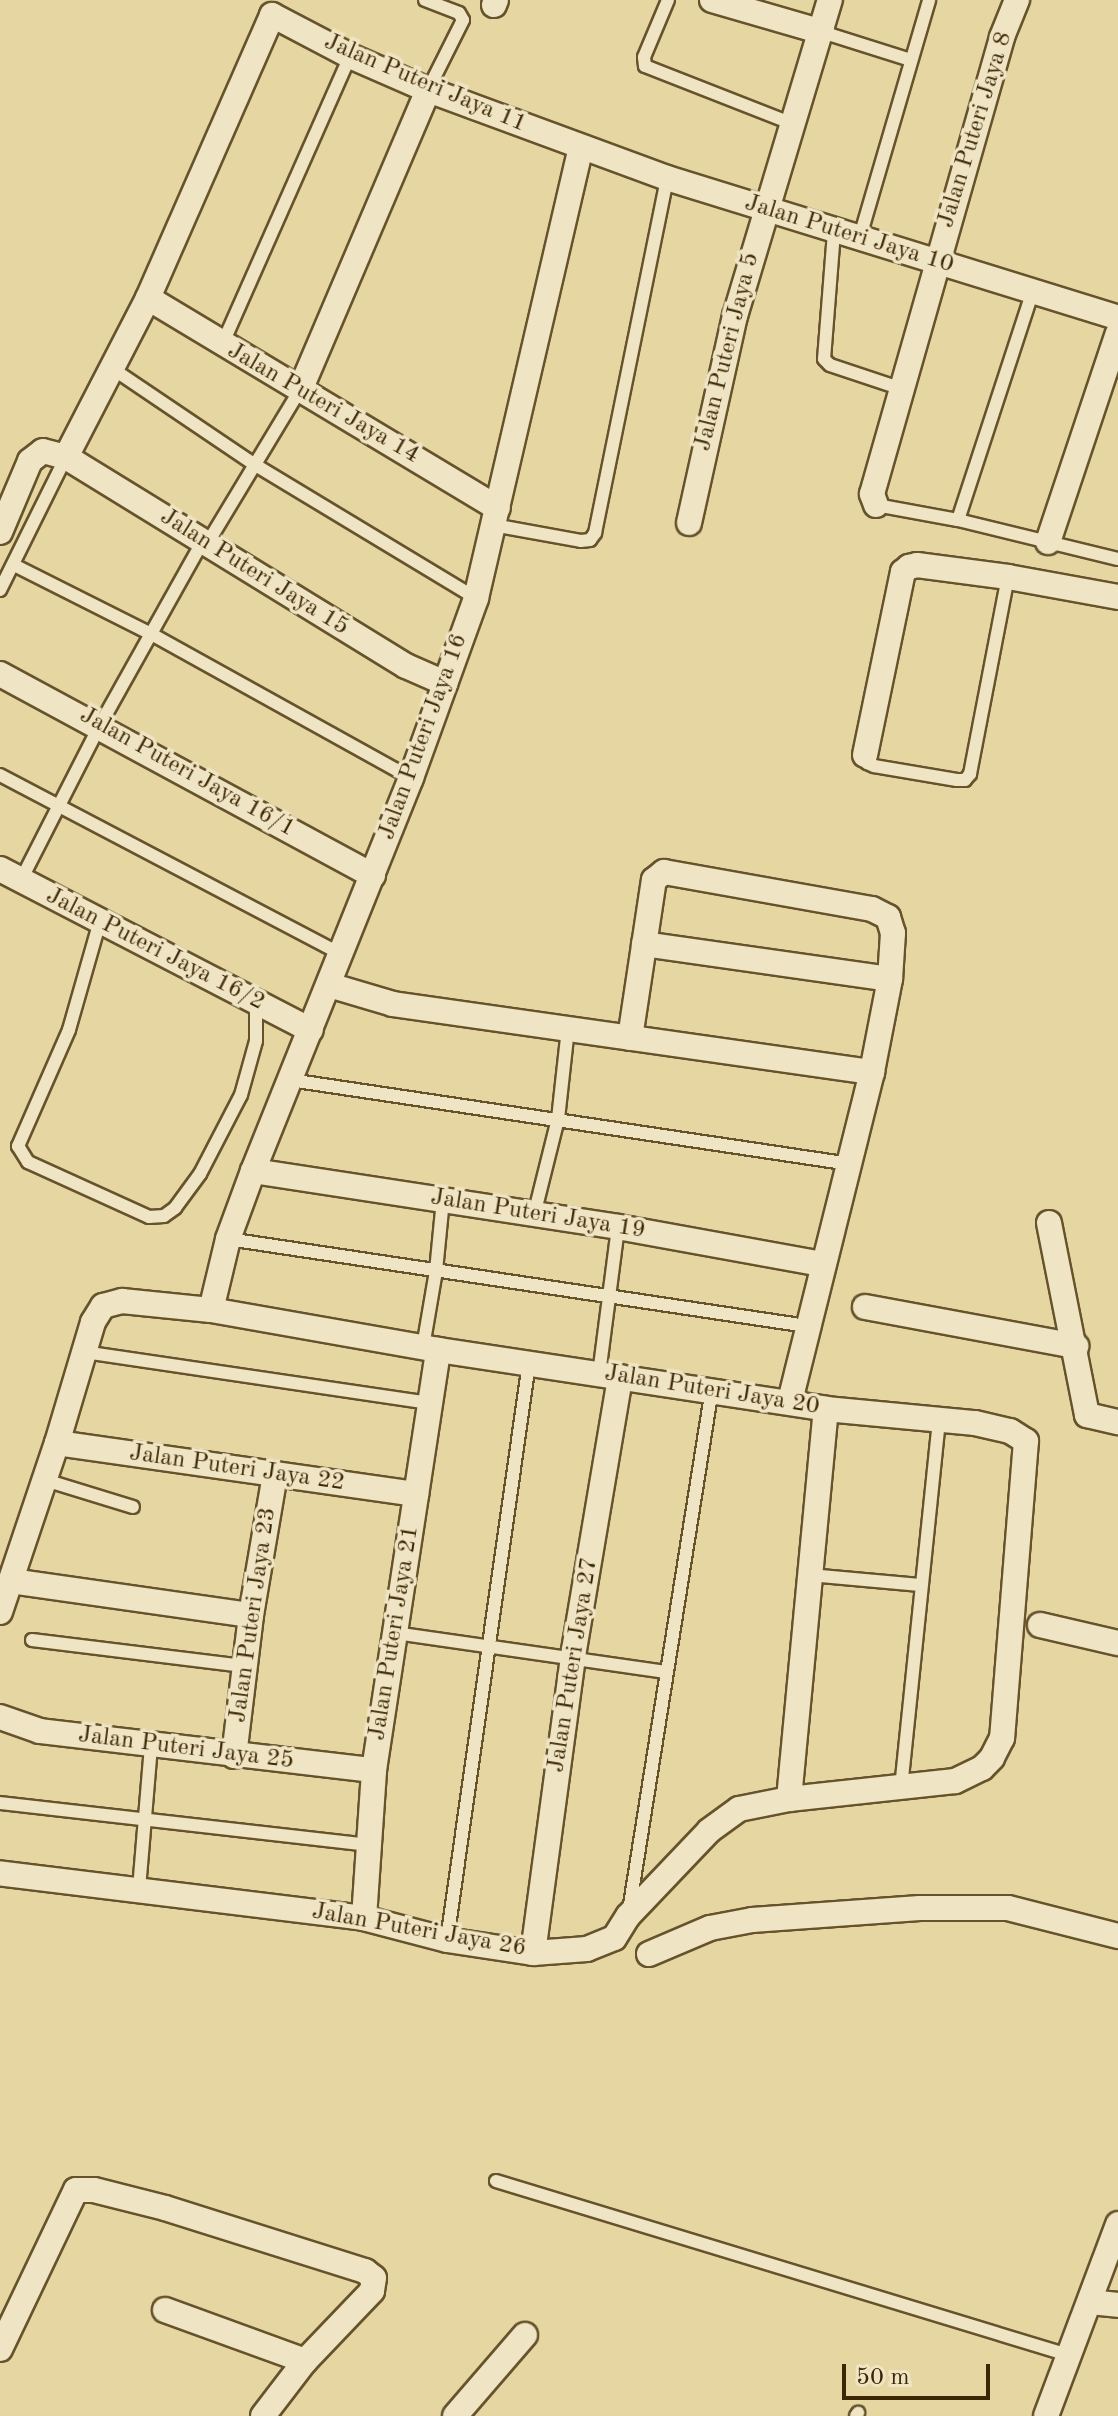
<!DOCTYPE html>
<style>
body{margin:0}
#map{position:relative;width:1118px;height:2416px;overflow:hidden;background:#e6d6a2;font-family:"Old Standard TT",serif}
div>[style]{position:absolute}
.roads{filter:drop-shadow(2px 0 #66532c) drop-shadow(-2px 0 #66532c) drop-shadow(0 2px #66532c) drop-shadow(0 -2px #66532c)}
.service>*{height:12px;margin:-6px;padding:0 6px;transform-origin:6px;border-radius:6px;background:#efe4c3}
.minor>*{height:24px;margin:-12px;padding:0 12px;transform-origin:12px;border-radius:12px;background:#efe4c3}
span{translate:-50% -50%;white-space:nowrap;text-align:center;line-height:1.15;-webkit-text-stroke:7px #efe4c3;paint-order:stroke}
.street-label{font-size:24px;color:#3c2704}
.scale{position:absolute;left:842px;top:2364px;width:148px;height:36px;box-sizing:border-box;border:4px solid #3c2704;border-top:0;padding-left:10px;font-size:24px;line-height:28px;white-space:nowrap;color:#3c2704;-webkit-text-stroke:6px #efe4c3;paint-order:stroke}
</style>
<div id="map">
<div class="roads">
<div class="service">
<i style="left:425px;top:0;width:36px;rotate:21deg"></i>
<i style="left:459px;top:13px;width:8px;rotate:60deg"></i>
<i style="left:463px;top:20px;width:78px;rotate:116.6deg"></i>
<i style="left:668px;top:0;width:62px;rotate:112.8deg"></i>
<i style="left:644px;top:57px;width:9px;rotate:84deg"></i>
<i style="left:645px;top:66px;width:159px;rotate:21.4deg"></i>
<i style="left:822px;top:32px;width:93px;rotate:17.5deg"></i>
<i style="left:834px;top:232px;width:127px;rotate:94.5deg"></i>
<i style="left:824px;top:359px;width:8px;rotate:45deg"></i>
<i style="left:830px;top:365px;width:76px;rotate:18.4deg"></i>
<i style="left:859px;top:240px;width:250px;rotate:-73.7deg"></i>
<i style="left:222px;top:345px;width:316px;rotate:-66.1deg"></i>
<i style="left:113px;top:369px;width:174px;rotate:34deg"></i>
<i style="left:257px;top:466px;width:256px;rotate:31.1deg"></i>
<i style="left:876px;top:505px;width:83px;rotate:10.4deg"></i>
<i style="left:958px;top:520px;width:165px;rotate:13.7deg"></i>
<i style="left:958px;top:520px;width:239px;rotate:-71.9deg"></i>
<i style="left:493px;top:525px;width:89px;rotate:10.3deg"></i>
<i style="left:581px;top:541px;width:9px;rotate:-6deg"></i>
<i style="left:590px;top:540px;width:9px;rotate:-54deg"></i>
<i style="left:595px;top:533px;width:362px;rotate:-78.5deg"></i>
<i style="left:207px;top:544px;width:182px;rotate:-58.9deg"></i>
<i style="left:14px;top:565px;width:156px;rotate:26.7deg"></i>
<i style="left:153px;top:635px;width:295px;rotate:29deg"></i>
<i style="left:0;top:590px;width:148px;rotate:-63.6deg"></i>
<i style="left:865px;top:755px;width:8px;rotate:76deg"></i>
<i style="left:867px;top:763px;width:8px;rotate:23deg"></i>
<i style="left:874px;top:766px;width:84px;rotate:9.6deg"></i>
<i style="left:957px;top:780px;width:8px"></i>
<i style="left:965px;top:780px;width:8px;rotate:-50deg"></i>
<i style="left:970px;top:774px;width:201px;rotate:-79.1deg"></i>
<i style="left:0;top:775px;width:385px;rotate:27.7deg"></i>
<i style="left:21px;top:880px;width:174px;rotate:-63deg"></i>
<i style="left:100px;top:725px;width:211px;rotate:-60.8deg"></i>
<i style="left:100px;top:921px;width:113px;rotate:105.9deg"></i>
<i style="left:69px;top:1030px;width:127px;rotate:113.7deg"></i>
<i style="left:18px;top:1146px;width:19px;rotate:58deg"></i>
<i style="left:28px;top:1162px;width:133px;rotate:24.4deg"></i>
<i style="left:149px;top:1217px;width:15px;rotate:-4deg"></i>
<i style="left:164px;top:1216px;width:14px;rotate:-36deg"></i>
<i style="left:175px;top:1208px;width:42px;rotate:-53.7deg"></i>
<i style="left:200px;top:1174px;width:89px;rotate:-62.6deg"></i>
<i style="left:241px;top:1095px;width:56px;rotate:-74.5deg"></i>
<i style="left:256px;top:1041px;width:38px;rotate:-90deg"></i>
<i style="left:290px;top:1080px;width:566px;rotate:8.53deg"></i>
<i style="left:534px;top:1215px;width:99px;rotate:-76deg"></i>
<i style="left:558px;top:1119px;width:92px;rotate:-83.7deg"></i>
<i style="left:228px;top:1239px;width:585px;rotate:8.55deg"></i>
<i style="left:423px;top:1347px;width:77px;rotate:-80.3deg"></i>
<i style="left:436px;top:1271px;width:71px;rotate:-84.4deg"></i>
<i style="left:84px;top:1352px;width:350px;rotate:8.4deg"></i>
<i style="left:599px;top:1374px;width:148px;rotate:-82.6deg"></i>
<i style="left:45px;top:1480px;width:92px;rotate:17.1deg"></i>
<i style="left:810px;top:1575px;width:110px;rotate:5.2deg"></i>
<i style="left:395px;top:1633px;width:273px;rotate:8.2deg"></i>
<i style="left:32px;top:1640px;width:215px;rotate:7deg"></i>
<i style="left:901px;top:1788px;width:370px;rotate:-84.1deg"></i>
<i style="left:0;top:1803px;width:370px;rotate:6.5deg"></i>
<i style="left:139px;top:1889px;width:144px;rotate:-85.2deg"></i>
<i style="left:629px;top:1911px;width:529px;rotate:-80.97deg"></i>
<i style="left:447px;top:1940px;width:583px;rotate:-81.91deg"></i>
<i style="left:496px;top:2181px;width:598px;rotate:16.92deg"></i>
<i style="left:856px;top:2416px;width:4px;rotate:-56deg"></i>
</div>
<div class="minor">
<i style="left:712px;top:0;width:115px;rotate:16.2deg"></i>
<i style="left:494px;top:5px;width:5px;rotate:-68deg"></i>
<i style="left:148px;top:298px;width:408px;rotate:31deg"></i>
<i style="left:301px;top:388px;width:324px;rotate:-66.9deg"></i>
<i style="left:66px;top:457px;width:179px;rotate:-62.7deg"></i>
<i style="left:148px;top:298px;width:309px;rotate:-66.3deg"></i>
<i style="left:272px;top:15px;width:88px;rotate:27.7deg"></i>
<i style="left:350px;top:56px;width:85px;rotate:23.6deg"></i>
<i style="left:428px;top:90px;width:255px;rotate:20.2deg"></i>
<i style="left:667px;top:178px;width:472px;rotate:17.2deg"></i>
<i style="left:876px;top:505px;width:12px;rotate:-110deg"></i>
<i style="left:872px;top:494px;width:475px;rotate:-74.1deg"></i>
<i style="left:1002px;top:37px;width:40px;rotate:-68deg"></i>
<i style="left:689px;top:523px;width:212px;rotate:-77.5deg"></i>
<i style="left:735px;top:316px;width:330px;rotate:-73.3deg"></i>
<i style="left:0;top:532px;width:77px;rotate:-67.1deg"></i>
<i style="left:30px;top:461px;width:16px;rotate:-38deg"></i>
<i style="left:43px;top:451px;width:24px;rotate:15deg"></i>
<i style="left:66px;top:457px;width:399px;rotate:31.6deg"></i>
<i style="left:406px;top:666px;width:43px;rotate:23.6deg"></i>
<i style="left:1048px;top:542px;width:220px;rotate:-71.5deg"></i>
<i style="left:0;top:674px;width:424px;rotate:28.4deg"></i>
<i style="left:865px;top:755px;width:187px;rotate:-78.3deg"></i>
<i style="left:903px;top:572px;width:8px;rotate:-40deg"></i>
<i style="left:909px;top:567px;width:8px;rotate:-14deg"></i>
<i style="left:917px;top:565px;width:92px;rotate:7.5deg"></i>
<i style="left:1008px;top:577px;width:112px;rotate:10.3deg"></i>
<i style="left:0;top:869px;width:350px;rotate:27.4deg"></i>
<i style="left:644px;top:944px;width:248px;rotate:8.1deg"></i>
<i style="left:329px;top:985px;width:67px;rotate:16.5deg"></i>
<i style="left:393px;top:1004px;width:484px;rotate:8.1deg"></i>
<i style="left:630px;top:1038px;width:160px;rotate:-81.4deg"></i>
<i style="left:654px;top:880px;width:13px;rotate:-39deg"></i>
<i style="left:664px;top:872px;width:211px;rotate:10.1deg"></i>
<i style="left:872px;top:909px;width:18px;rotate:27deg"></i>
<i style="left:888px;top:917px;width:17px;rotate:73deg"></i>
<i style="left:893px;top:933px;width:46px;rotate:93.7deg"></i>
<i style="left:890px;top:979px;width:95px;rotate:101deg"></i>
<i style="left:872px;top:1072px;width:339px;rotate:104deg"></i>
<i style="left:253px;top:1171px;width:369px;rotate:8.7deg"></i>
<i style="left:618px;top:1227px;width:207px;rotate:10.3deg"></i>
<i style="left:1049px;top:1223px;width:196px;rotate:78.8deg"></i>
<i style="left:1087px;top:1415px;width:32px;rotate:13deg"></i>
<i style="left:865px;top:1307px;width:215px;rotate:10.5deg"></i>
<i style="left:211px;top:1310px;width:73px;rotate:-76.5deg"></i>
<i style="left:228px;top:1239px;width:72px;rotate:-69.8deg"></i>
<i style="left:253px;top:1171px;width:424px;rotate:-68.1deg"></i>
<i style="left:411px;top:778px;width:191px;rotate:-70.1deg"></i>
<i style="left:476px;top:598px;width:463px;rotate:-76.9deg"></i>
<i style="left:57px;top:1443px;width:363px;rotate:8.1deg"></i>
<i style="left:11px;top:1581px;width:242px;rotate:8.1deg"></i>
<i style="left:0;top:1612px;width:178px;rotate:-71.4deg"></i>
<i style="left:57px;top:1443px;width:126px;rotate:-73.4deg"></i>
<i style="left:93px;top:1322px;width:19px;rotate:-58deg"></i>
<i style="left:103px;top:1306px;width:20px;rotate:-15deg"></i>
<i style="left:122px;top:1301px;width:89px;rotate:5.8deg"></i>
<i style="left:211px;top:1310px;width:230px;rotate:10deg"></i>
<i style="left:438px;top:1350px;width:392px;rotate:8.6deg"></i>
<i style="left:826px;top:1409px;width:150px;rotate:5.4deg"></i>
<i style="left:975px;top:1423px;width:36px;rotate:13deg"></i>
<i style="left:1010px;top:1431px;width:19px;rotate:32deg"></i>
<i style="left:1026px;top:1441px;width:298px;rotate:94.6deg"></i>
<i style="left:1002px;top:1738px;width:22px;rotate:117deg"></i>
<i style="left:992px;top:1758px;width:14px;rotate:135deg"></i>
<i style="left:982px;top:1768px;width:30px;rotate:154deg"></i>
<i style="left:955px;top:1781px;width:167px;rotate:173.8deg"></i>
<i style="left:789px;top:1799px;width:51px;rotate:168.7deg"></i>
<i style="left:739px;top:1809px;width:37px;rotate:144deg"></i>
<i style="left:709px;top:1831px;width:117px;rotate:133.6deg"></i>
<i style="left:628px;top:1916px;width:26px;rotate:122deg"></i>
<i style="left:614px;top:1938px;width:29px;rotate:158deg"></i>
<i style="left:587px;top:1949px;width:54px;rotate:175.8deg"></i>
<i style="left:533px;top:1953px;width:87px;rotate:-171.4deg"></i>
<i style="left:447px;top:1940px;width:86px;rotate:-165.2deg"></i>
<i style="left:364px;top:1918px;width:367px;rotate:-173deg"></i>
<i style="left:1040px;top:1625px;width:80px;rotate:13deg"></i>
<i style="left:0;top:1717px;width:42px;rotate:19.3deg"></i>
<i style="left:40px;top:1731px;width:336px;rotate:6.7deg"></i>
<i style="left:234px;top:1756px;width:142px;rotate:-83.1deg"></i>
<i style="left:251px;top:1615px;width:143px;rotate:-80.3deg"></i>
<i style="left:789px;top:1799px;width:392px;rotate:-84.6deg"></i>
<i style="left:364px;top:1918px;width:148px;rotate:-86.1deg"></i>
<i style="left:374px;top:1770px;width:425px;rotate:-81.3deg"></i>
<i style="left:533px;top:1953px;width:300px;rotate:-82.3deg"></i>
<i style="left:573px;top:1656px;width:283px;rotate:-80.4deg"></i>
<i style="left:649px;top:1954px;width:66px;rotate:-23.1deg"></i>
<i style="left:710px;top:1928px;width:43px;rotate:-10.8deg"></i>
<i style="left:752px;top:1920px;width:168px;rotate:-4.1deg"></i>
<i style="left:920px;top:1908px;width:88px"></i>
<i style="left:1008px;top:1908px;width:114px;rotate:14.3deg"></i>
<i style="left:1090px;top:2302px;width:28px;rotate:6deg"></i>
<i style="left:165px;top:2310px;width:149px;rotate:20deg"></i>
<i style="left:0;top:2349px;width:176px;rotate:-64.5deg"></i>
<i style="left:76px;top:2190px;width:18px"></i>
<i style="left:94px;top:2190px;width:73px;rotate:14.2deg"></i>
<i style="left:165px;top:2208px;width:210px;rotate:17.5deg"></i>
<i style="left:365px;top:2271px;width:11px;rotate:38deg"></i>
<i style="left:374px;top:2278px;width:13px;rotate:99deg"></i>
<i style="left:372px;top:2291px;width:97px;rotate:133.7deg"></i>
<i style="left:305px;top:2361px;width:69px;rotate:127.4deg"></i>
<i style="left:455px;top:2416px;width:107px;rotate:-49.2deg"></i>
<i style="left:1046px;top:2416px;width:205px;rotate:-69.4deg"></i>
</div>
</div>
<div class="street-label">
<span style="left:425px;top:84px;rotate:23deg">Jalan Puteri Jaya 11</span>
<span style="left:976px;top:130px;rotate:-73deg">Jalan Puteri Jaya 8</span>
<span style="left:849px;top:235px;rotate:17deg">Jalan Puteri Jaya 10</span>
<span style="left:728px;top:352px;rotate:-76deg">Jalan Puteri Jaya 5</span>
<span style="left:323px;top:404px;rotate:30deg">Jalan Puteri Jaya 14</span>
<span style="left:254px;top:573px;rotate:32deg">Jalan Puteri Jaya 15</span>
<span style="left:424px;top:737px;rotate:-70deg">Jalan Puteri Jaya 16</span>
<span style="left:187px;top:773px;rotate:29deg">Jalan Puteri Jaya 16/1</span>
<span style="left:155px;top:950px;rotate:27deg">Jalan Puteri Jaya 16/2</span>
<span style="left:538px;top:1215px;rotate:9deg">Jalan Puteri Jaya 19</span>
<span style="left:712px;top:1391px;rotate:9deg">Jalan Puteri Jaya 20</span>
<span style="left:237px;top:1469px;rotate:8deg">Jalan Puteri Jaya 22</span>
<span style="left:254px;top:1615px;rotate:-82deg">Jalan Puteri Jaya 23</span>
<span style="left:395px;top:1633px;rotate:-81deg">Jalan Puteri Jaya 21</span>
<span style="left:574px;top:1665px;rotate:-81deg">Jalan Puteri Jaya 27</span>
<span style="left:186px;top:1749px;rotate:7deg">Jalan Puteri Jaya 25</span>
<span style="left:419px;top:1931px;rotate:10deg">Jalan Puteri Jaya 26</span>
</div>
<div class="scale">50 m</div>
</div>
